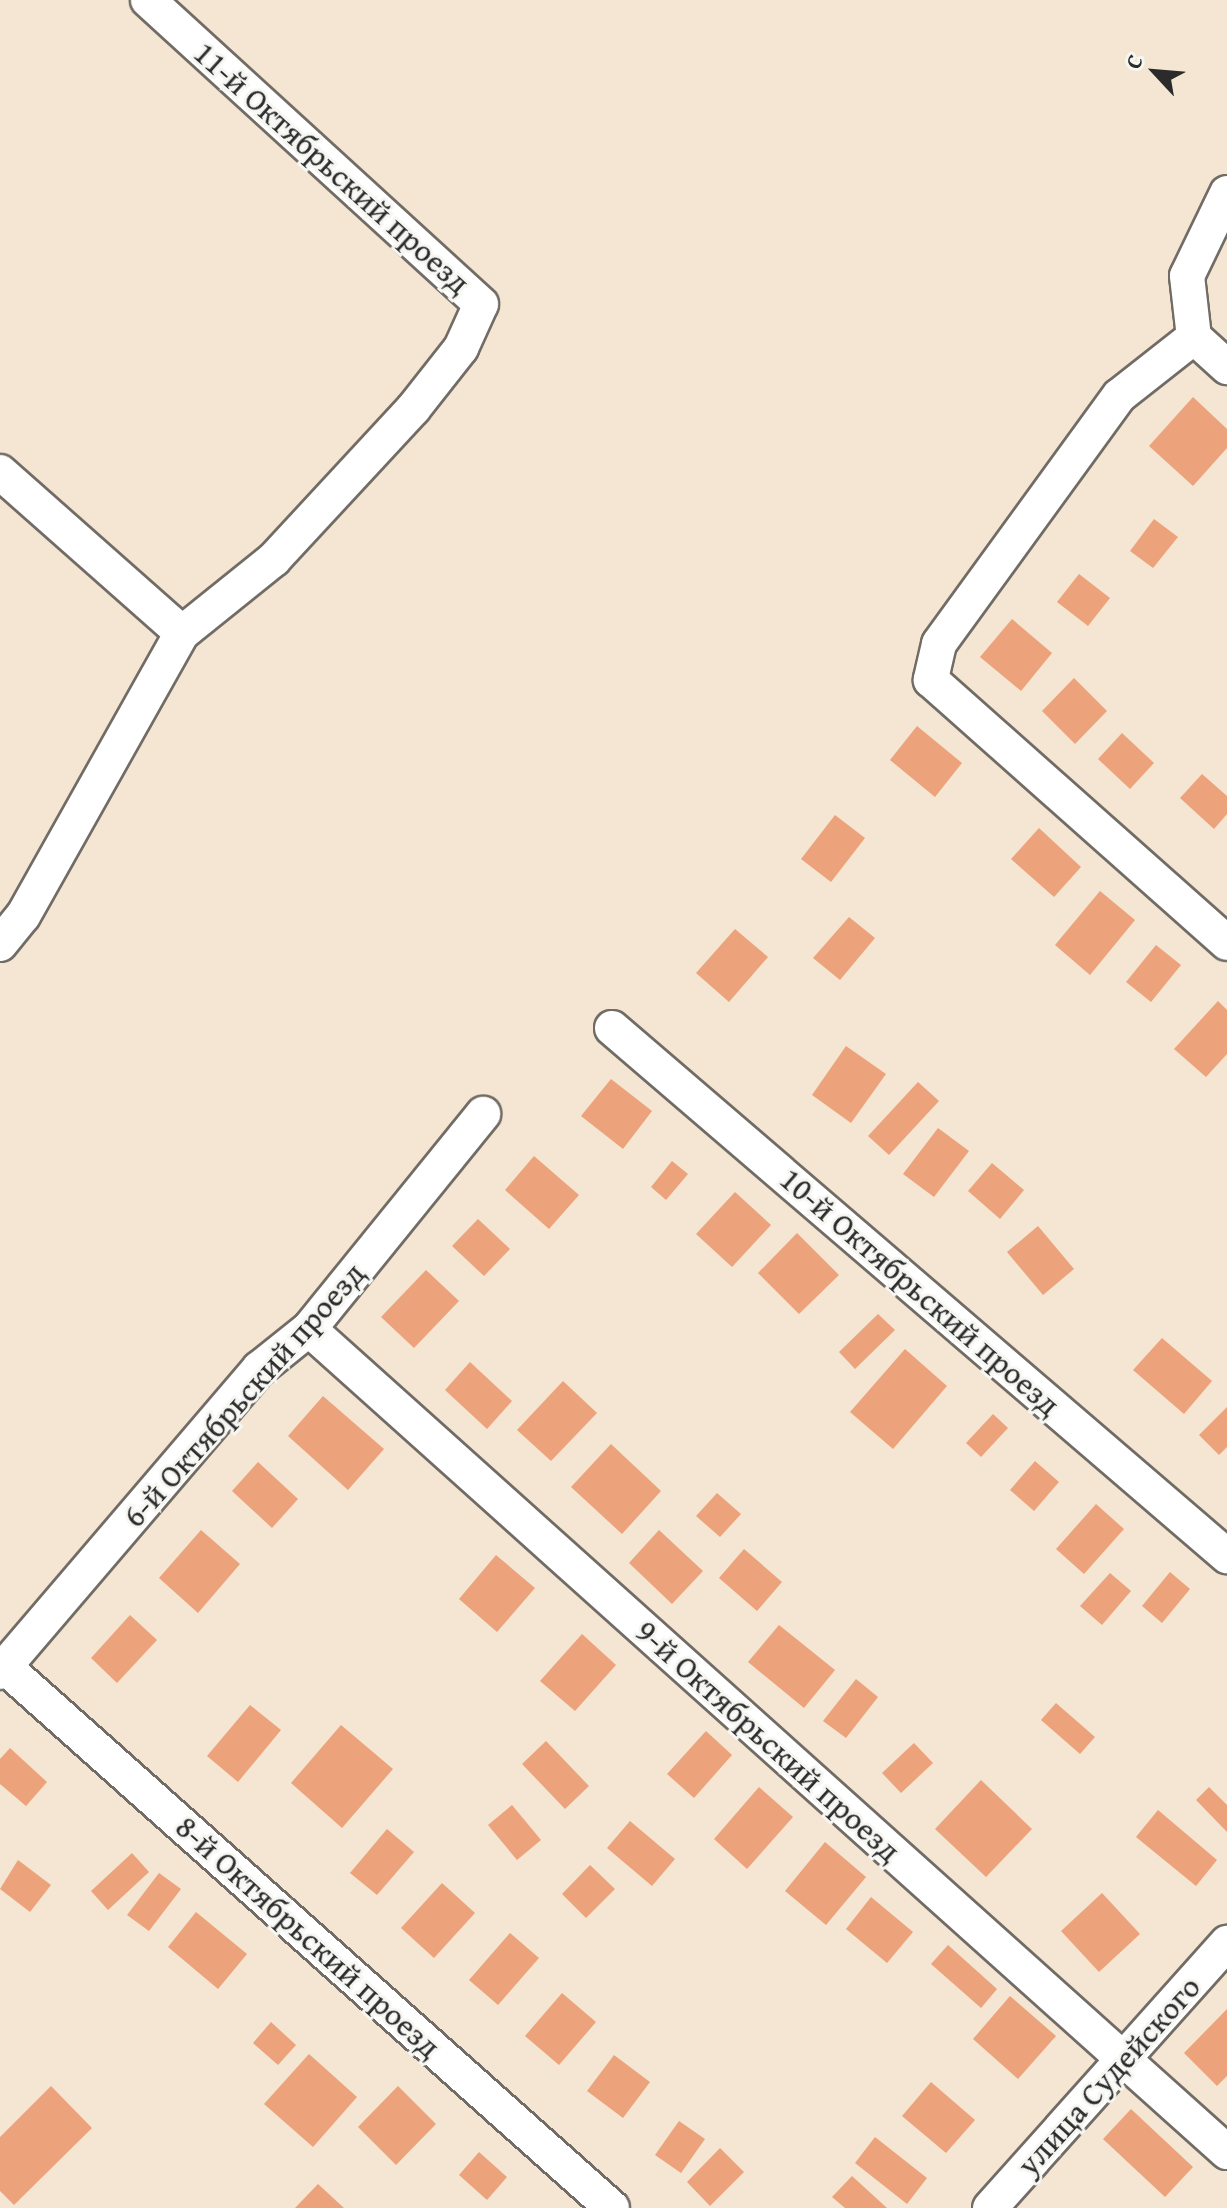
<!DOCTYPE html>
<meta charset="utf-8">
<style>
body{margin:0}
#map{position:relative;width:1227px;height:2208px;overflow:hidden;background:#f4e6d2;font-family:"Gentium Book Plus",serif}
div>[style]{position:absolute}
.building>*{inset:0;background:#eca27b}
.roads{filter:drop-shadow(2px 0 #716c65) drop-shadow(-2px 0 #716c65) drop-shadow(0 2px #716c65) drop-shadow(0 -2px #716c65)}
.minor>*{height:34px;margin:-17px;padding:0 17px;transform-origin:17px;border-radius:17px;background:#fff}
span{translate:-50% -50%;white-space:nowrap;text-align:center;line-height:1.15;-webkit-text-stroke:6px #f6f6f2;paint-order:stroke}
.street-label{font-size:32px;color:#2b2b2b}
.north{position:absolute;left:1115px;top:32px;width:80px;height:80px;-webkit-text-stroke:6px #f6f6f2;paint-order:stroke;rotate:296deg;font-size:22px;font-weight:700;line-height:32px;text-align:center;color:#2b2b2b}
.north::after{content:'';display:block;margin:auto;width:28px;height:36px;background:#2b2b2b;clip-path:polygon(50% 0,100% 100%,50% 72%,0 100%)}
</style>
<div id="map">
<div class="building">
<i style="clip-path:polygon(1193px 397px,1227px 429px,1227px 448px,1193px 486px,1149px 446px)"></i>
<i style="clip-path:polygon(1154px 519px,1178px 537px,1153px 568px,1130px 551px)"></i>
<i style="clip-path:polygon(1079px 574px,1110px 598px,1088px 626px,1057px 602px)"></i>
<i style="clip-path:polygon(1012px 619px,1052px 653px,1021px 691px,980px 657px)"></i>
<i style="clip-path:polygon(1074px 678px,1107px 711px,1075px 744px,1042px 711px)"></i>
<i style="clip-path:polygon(917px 726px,962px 763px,935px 797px,890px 760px)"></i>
<i style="clip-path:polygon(1122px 733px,1154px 763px,1130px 789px,1098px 759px)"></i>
<i style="clip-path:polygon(1202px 774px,1227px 796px,1227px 814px,1214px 829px,1180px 798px)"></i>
<i style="clip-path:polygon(835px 815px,865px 838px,831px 882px,801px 859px)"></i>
<i style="clip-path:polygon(1039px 828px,1081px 867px,1054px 897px,1011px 859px)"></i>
<i style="clip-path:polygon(1100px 891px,1135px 920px,1090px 975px,1055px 945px)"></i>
<i style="clip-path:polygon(849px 917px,875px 938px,840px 980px,813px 958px)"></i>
<i style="clip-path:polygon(735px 929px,768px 957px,729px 1002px,696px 973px)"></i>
<i style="clip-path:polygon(1156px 945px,1181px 965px,1151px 1002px,1126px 982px)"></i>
<i style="clip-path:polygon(1218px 1001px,1227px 1010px,1227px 1054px,1206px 1077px,1174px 1049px)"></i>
<i style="clip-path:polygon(846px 1046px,886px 1074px,851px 1123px,812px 1095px)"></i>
<i style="clip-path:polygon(611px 1079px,652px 1111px,623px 1149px,581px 1116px)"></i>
<i style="clip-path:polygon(918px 1082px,939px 1101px,889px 1155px,868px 1136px)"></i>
<i style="clip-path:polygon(938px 1128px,969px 1151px,934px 1197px,903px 1174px)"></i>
<i style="clip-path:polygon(534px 1156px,579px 1195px,549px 1229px,505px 1190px)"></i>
<i style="clip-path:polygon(672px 1161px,688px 1174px,666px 1200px,651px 1187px)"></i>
<i style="clip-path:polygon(992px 1163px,1024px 1190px,1000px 1219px,968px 1191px)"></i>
<i style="clip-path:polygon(735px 1192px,771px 1225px,732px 1267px,696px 1234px)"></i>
<i style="clip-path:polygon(478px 1219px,510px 1249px,484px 1276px,452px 1246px)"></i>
<i style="clip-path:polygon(1038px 1226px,1074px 1269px,1043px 1295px,1007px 1252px)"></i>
<i style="clip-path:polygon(797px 1233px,839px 1275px,799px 1314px,758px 1273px)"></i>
<i style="clip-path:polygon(426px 1270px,459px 1301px,414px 1348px,381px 1317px)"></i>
<i style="clip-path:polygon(878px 1314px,895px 1330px,855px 1369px,839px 1352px)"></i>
<i style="clip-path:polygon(1162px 1338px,1212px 1381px,1184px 1414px,1133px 1370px)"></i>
<i style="clip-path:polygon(905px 1349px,947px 1386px,893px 1449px,850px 1412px)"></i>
<i style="clip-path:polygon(470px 1362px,512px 1401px,487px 1429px,445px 1390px)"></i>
<i style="clip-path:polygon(563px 1381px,597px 1413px,551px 1461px,517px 1430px)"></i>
<i style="clip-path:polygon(323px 1396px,384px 1449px,348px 1490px,288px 1436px)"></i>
<i style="clip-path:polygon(1227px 1407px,1227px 1447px,1219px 1455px,1199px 1435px)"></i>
<i style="clip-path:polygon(993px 1414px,1008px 1428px,981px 1457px,966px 1443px)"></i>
<i style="clip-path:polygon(611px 1444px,661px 1491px,622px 1534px,571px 1487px)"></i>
<i style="clip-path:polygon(1035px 1461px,1059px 1482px,1034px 1511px,1010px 1490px)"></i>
<i style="clip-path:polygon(258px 1462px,298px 1499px,272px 1528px,232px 1491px)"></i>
<i style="clip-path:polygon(717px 1493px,741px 1514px,720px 1537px,696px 1516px)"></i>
<i style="clip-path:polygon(1096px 1504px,1124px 1529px,1084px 1574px,1056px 1549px)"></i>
<i style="clip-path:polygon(201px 1530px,240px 1564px,198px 1613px,159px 1578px)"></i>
<i style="clip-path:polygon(659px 1530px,703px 1571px,672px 1604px,629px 1563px)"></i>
<i style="clip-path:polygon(744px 1549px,782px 1582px,757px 1611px,719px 1578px)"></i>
<i style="clip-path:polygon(496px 1555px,535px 1588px,497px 1632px,459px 1599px)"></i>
<i style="clip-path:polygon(1170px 1572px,1190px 1589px,1162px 1623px,1142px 1606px)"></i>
<i style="clip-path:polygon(1110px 1573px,1131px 1591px,1102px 1625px,1080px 1606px)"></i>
<i style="clip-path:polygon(130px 1615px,157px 1640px,117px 1683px,91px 1658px)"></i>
<i style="clip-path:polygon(779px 1625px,835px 1670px,804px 1708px,748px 1662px)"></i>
<i style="clip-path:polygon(582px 1634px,616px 1665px,575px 1711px,540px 1681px)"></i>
<i style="clip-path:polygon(856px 1679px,878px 1697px,846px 1738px,823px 1721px)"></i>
<i style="clip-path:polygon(1056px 1703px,1095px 1737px,1080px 1754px,1041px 1720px)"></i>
<i style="clip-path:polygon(250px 1705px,281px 1730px,238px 1782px,207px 1756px)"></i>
<i style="clip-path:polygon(341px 1725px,393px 1769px,342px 1828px,291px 1783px)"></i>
<i style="clip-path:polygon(706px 1731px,732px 1755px,694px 1798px,667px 1774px)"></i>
<i style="clip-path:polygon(546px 1741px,589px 1786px,565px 1809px,522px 1764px)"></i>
<i style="clip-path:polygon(914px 1743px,933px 1763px,901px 1793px,882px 1773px)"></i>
<i style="clip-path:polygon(10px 1748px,47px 1782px,26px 1806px,0 1784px,0 1759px)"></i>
<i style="clip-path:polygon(981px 1780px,1032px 1829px,986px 1877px,935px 1829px)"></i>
<i style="clip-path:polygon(759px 1787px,793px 1817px,747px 1869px,714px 1839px)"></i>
<i style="clip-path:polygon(1209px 1787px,1227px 1805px,1227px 1832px,1196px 1800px)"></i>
<i style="clip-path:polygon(512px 1805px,541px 1840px,517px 1860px,488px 1825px)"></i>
<i style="clip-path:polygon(1158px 1810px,1217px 1860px,1196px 1886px,1136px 1837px)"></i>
<i style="clip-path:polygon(630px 1821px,675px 1859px,652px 1886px,607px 1848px)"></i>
<i style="clip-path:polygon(387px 1829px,414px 1852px,377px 1895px,350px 1873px)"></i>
<i style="clip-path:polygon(825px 1842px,866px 1877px,826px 1925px,785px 1891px)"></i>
<i style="clip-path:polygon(132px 1853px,149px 1872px,108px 1910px,91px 1891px)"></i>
<i style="clip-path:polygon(18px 1860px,51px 1885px,30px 1912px,0 1889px)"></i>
<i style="clip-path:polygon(590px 1865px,615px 1889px,586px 1918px,562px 1894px)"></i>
<i style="clip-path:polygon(159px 1873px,181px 1889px,149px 1931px,127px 1915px)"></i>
<i style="clip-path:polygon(442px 1883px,475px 1913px,434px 1958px,401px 1928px)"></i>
<i style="clip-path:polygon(1102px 1893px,1140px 1934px,1099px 1972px,1061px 1931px)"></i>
<i style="clip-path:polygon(871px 1897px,913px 1932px,887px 1963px,846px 1929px)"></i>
<i style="clip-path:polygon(196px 1912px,247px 1954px,218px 1989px,168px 1947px)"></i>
<i style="clip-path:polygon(510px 1933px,539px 1958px,498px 2005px,469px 1980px)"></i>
<i style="clip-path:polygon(948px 1945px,997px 1989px,981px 2008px,931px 1964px)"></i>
<i style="clip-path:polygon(562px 1993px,596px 2022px,559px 2065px,525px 2036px)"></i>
<i style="clip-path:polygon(1010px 1996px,1056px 2036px,1018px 2079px,973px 2039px)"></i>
<i style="clip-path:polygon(1227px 2009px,1227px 2076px,1217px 2086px,1184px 2053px)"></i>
<i style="clip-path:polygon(271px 2022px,296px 2045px,278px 2065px,253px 2043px)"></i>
<i style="clip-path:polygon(309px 2054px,357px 2097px,313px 2147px,264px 2104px)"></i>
<i style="clip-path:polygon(614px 2055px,650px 2082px,623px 2118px,587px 2091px)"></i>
<i style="clip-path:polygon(931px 2082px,975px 2120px,946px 2153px,902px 2116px)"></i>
<i style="clip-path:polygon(51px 2086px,92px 2128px,14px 2205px,0 2191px,0 2137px)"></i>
<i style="clip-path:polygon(398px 2086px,436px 2124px,396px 2165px,358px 2127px)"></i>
<i style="clip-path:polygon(1131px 2109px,1193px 2167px,1165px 2197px,1103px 2139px)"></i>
<i style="clip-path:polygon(679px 2121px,705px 2139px,681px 2173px,655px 2155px)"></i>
<i style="clip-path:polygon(875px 2137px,927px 2178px,907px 2204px,855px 2163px)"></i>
<i style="clip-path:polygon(720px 2148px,744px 2172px,710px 2206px,687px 2182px)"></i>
<i style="clip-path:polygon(479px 2152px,507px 2177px,487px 2200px,459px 2175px)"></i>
<i style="clip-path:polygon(852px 2176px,887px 2208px,845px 2208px,832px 2197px)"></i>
<i style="clip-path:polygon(318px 2184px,344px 2208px,295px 2208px)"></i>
</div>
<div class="roads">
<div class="minor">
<i style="left:1227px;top:193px;width:92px;rotate:115.7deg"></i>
<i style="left:1187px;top:276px;width:61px;rotate:83.5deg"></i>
<i style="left:1194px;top:337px;width:95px;rotate:141.8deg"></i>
<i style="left:1119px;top:396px;width:306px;rotate:126deg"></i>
<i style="left:939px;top:644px;width:37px;rotate:103deg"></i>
<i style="left:931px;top:680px;width:396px;rotate:41.6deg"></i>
<i style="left:1194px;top:337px;width:45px;rotate:42.3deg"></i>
<i style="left:0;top:472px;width:243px;rotate:41.5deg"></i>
<i style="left:0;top:944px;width:36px;rotate:-51deg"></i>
<i style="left:23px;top:916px;width:325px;rotate:-60.7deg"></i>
<i style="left:182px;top:633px;width:118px;rotate:-38.8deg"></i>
<i style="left:274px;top:559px;width:205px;rotate:-47.2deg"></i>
<i style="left:413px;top:409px;width:78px;rotate:-51.8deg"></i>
<i style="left:461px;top:348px;width:48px;rotate:-65.6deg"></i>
<i style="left:481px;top:304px;width:451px;rotate:-137.6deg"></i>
<i style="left:612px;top:1028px;width:811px;rotate:40.65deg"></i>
<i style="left:309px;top:1329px;width:1233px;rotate:41.88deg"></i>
<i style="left:5px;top:1667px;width:813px;rotate:41.71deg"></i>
<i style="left:0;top:1672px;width:399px;rotate:-49.5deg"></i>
<i style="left:259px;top:1369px;width:64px;rotate:-38.7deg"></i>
<i style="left:309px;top:1329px;width:277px;rotate:-51deg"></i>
<i style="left:990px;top:2208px;width:356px;rotate:-48.2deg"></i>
</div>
</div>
<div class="street-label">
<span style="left:332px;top:168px;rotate:42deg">11-й Октябрьский проезд</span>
<span style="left:920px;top:1292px;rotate:41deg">10-й Октябрьский проезд</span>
<span style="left:244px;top:1395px;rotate:-48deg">6-й Октябрьский проезд</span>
<span style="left:768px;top:1741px;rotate:42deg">9-й Октябрьский проезд</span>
<span style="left:308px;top:1937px;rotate:42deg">8-й Октябрьский проезд</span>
<span style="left:1109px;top:2076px;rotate:-48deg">улица Судейского</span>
</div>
<div class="north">С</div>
</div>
